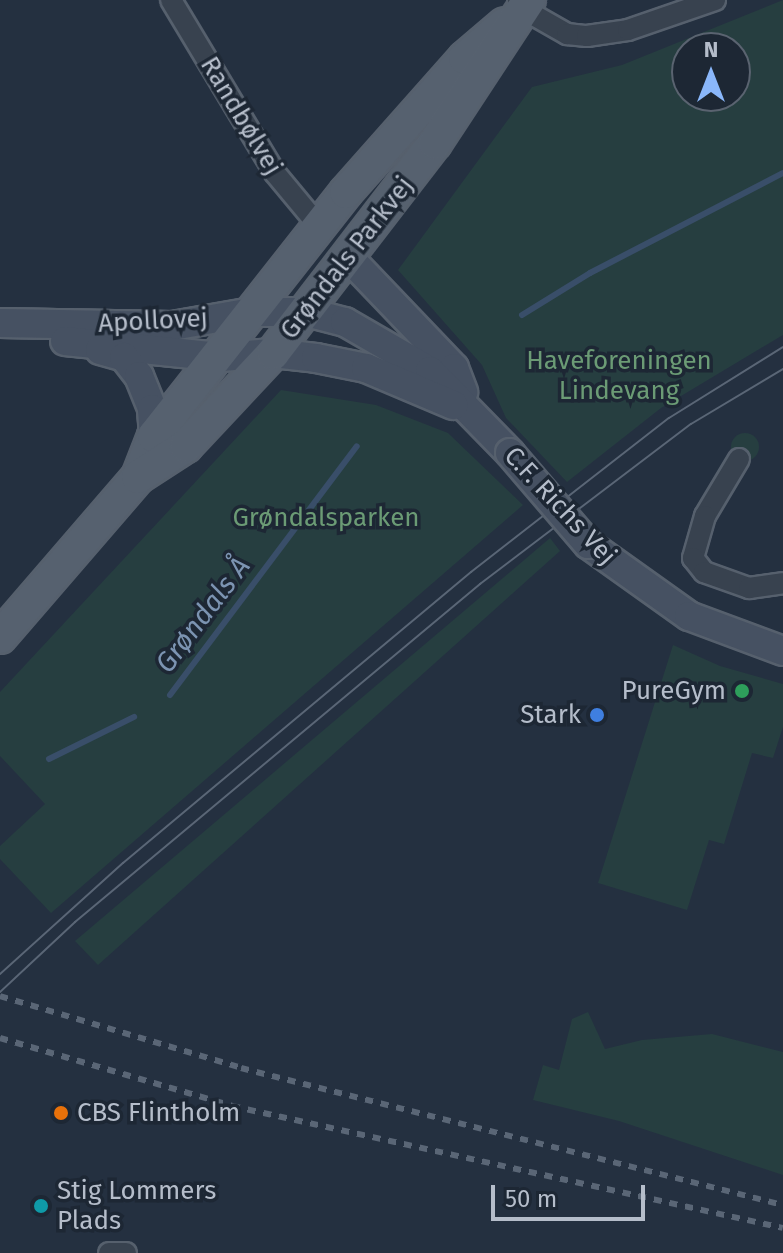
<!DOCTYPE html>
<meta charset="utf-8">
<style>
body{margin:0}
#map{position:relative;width:783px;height:1253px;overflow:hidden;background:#243040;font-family:"Fira Sans",sans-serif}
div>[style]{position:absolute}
.green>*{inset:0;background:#263e40}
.round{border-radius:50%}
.stream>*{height:6px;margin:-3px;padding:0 3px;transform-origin:3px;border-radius:3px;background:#394e69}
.roads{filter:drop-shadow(2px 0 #56606d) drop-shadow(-2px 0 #56606d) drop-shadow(0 2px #56606d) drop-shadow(0 -2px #56606d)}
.street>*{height:20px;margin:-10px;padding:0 10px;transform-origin:10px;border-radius:10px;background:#38424f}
.secondary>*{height:28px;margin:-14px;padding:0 14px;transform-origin:14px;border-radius:14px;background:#465162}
.primary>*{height:32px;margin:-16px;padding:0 16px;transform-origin:16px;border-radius:16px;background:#56616f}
.tram>*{height:2px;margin:-1px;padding:0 1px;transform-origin:1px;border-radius:1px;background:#5a6676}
.rail>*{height:6px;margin-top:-3px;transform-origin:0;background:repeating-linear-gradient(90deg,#5a6676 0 8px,transparent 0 16px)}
.bridges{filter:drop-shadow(2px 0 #56606d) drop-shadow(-2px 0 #56606d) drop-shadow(0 2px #56606d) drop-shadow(0 -2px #56606d)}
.secondary-bridge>*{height:28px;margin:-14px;padding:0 14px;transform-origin:14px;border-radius:14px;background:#465162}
.dots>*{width:22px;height:22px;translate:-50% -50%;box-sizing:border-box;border:4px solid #1d2734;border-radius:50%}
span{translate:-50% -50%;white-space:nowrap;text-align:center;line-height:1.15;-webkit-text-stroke:7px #1d2734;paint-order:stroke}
.street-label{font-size:26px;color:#b5bdca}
.park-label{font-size:26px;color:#6b9b75}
.poi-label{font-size:26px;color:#b5bdca}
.right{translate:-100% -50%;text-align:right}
.left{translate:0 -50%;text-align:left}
.water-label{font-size:28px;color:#7c94b2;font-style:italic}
.north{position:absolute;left:671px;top:32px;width:80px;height:80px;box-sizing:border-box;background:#1d2734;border:2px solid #5a6370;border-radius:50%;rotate:0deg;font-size:22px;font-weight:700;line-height:32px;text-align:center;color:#b5bdca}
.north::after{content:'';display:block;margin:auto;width:28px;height:36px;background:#8ab7fa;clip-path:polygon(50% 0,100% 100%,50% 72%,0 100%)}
.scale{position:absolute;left:491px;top:1185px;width:154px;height:36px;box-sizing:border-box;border:4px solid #b5bdca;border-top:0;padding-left:10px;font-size:24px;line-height:28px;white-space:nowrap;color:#b5bdca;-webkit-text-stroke:6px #1d2734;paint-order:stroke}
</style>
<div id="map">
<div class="green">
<i style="clip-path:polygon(evenodd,783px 0,783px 335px,661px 408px,567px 482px,506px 418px,482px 365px,398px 270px,532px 87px,622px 65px,783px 0,687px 48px,735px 48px,735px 96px,687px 96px,687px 48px)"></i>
<i style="clip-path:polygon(281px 390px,376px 405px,448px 433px,523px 505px,51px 913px,0 859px,0 846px,45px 804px,0 756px,0 692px)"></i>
<i class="round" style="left:731px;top:433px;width:28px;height:28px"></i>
<i style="clip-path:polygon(550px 538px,560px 551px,98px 965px,75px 941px)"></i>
<i style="clip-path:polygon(673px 645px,720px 666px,783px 684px,783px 727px,773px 758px,752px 753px,724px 844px,709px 840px,687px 910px,598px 883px)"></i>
<i style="clip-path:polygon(588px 1012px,605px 1049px,642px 1040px,712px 1034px,783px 1052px,783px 1175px,619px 1121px,533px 1100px,543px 1065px,559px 1070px,572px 1019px)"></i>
</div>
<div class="stream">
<i style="left:522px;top:315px;width:80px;rotate:-31.7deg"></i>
<i style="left:590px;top:273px;width:217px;rotate:-27.4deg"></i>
<i style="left:170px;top:695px;width:311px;rotate:-53.1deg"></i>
<i style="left:49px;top:759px;width:95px;rotate:-26.3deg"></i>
</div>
<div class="roads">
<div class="street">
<i style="left:171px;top:0;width:202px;rotate:59deg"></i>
<i style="left:275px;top:173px;width:69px;rotate:50.3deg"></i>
<i style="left:518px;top:0;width:10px;rotate:61deg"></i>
<i style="left:523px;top:9px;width:51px;rotate:29.6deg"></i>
<i style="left:567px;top:34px;width:20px;rotate:6deg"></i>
<i style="left:587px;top:36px;width:41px;rotate:-8.3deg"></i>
<i style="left:628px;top:30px;width:92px;rotate:-19deg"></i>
<i style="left:739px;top:459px;width:66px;rotate:120.8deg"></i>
<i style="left:705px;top:516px;width:44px;rotate:105.9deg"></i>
<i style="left:693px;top:558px;width:18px;rotate:52deg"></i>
<i style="left:704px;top:572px;width:48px;rotate:19.6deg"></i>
<i style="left:749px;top:588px;width:34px;rotate:-8deg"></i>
<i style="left:109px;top:1253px;width:17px"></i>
</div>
<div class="secondary">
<i style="left:349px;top:258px;width:152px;rotate:46.3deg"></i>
<i style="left:454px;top:368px;width:26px;rotate:69deg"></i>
<i style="left:0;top:323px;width:172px;rotate:1deg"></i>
<i style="left:172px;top:326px;width:81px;rotate:-9.9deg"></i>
<i style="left:252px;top:312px;width:54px"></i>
<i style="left:306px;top:312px;width:40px;rotate:14.4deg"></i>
<i style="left:345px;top:322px;width:98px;rotate:30deg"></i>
<i style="left:430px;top:371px;width:115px;rotate:45.7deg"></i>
<i style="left:65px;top:341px;width:157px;rotate:5.9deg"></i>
<i style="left:221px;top:357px;width:52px;rotate:-4.4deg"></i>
<i style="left:273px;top:353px;width:43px;rotate:6.6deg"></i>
<i style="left:316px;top:358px;width:51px;rotate:11.3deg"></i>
<i style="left:366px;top:368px;width:95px;rotate:23deg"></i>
<i style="left:100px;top:350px;width:25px;rotate:16deg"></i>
<i style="left:124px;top:357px;width:24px;rotate:52deg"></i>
<i style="left:139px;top:376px;width:35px;rotate:68deg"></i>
<i style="left:152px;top:409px;width:27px;rotate:86deg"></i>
<i style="left:588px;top:544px;width:124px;rotate:35.5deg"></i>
<i style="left:689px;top:616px;width:100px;rotate:20.4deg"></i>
</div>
<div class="primary">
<i style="left:138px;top:477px;width:44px;rotate:-68.7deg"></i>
<i style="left:154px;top:436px;width:310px;rotate:-51.8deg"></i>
<i style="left:346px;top:192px;width:179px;rotate:-48.4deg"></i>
<i style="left:465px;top:58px;width:52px;rotate:-40.4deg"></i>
<i style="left:0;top:637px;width:211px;rotate:-49.2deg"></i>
<i style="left:138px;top:477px;width:57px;rotate:-32.9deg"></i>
<i style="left:186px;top:446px;width:127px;rotate:-46.9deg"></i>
<i style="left:273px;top:353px;width:265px;rotate:-52.4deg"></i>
<i style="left:435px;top:143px;width:171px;rotate:-56.7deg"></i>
</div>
</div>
<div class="tram">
<i style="left:0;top:974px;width:166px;rotate:-42.1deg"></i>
<i style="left:123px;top:863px;width:454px;rotate:-39.9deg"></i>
<i style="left:471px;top:572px;width:251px;rotate:-37.9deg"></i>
<i style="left:669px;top:418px;width:134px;rotate:-31.9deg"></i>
<i style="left:0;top:992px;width:103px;rotate:-43deg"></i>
<i style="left:75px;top:922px;width:528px;rotate:-39.85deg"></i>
<i style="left:480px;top:584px;width:265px;rotate:-37.2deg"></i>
<i style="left:691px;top:424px;width:107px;rotate:-30.9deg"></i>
</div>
<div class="rail">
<i style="left:0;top:996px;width:252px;rotate:16.6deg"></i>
<i style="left:241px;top:1068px;width:559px;rotate:14.19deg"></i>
<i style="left:0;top:1038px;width:242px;rotate:16.3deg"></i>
<i style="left:232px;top:1106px;width:564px;rotate:12.48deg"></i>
</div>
<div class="bridges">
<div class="secondary-bridge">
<i style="left:510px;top:453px;width:120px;rotate:49.4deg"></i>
</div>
</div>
<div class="dots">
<i style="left:742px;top:691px;background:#2e9e5b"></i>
<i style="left:597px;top:715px;background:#3f7fe0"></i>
<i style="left:61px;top:1113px;background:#e8710a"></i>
<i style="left:41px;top:1206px;background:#0f9aa8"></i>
</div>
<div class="street-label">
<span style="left:241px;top:116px;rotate:59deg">Randbølvej</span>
<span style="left:347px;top:258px;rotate:-52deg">Grøndals Parkvej</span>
<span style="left:153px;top:321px;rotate:-3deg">Apollovej</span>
<span style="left:560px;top:506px;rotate:47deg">C.F. Richs Vej</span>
</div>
<div class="park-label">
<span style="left:619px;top:376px">Haveforeningen<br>Lindevang</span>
<span style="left:326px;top:518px">Grøndalsparken</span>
</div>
<div class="poi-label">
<span class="right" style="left:726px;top:691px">PureGym</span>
<span class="right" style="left:581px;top:715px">Stark</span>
<span class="left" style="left:77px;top:1113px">CBS Flintholm</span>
<span class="left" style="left:57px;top:1206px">Stig Lommers<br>Plads</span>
</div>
<div class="water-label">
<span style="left:203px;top:615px;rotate:-53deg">Grøndals Å</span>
</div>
<div class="north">N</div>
<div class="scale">50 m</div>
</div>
